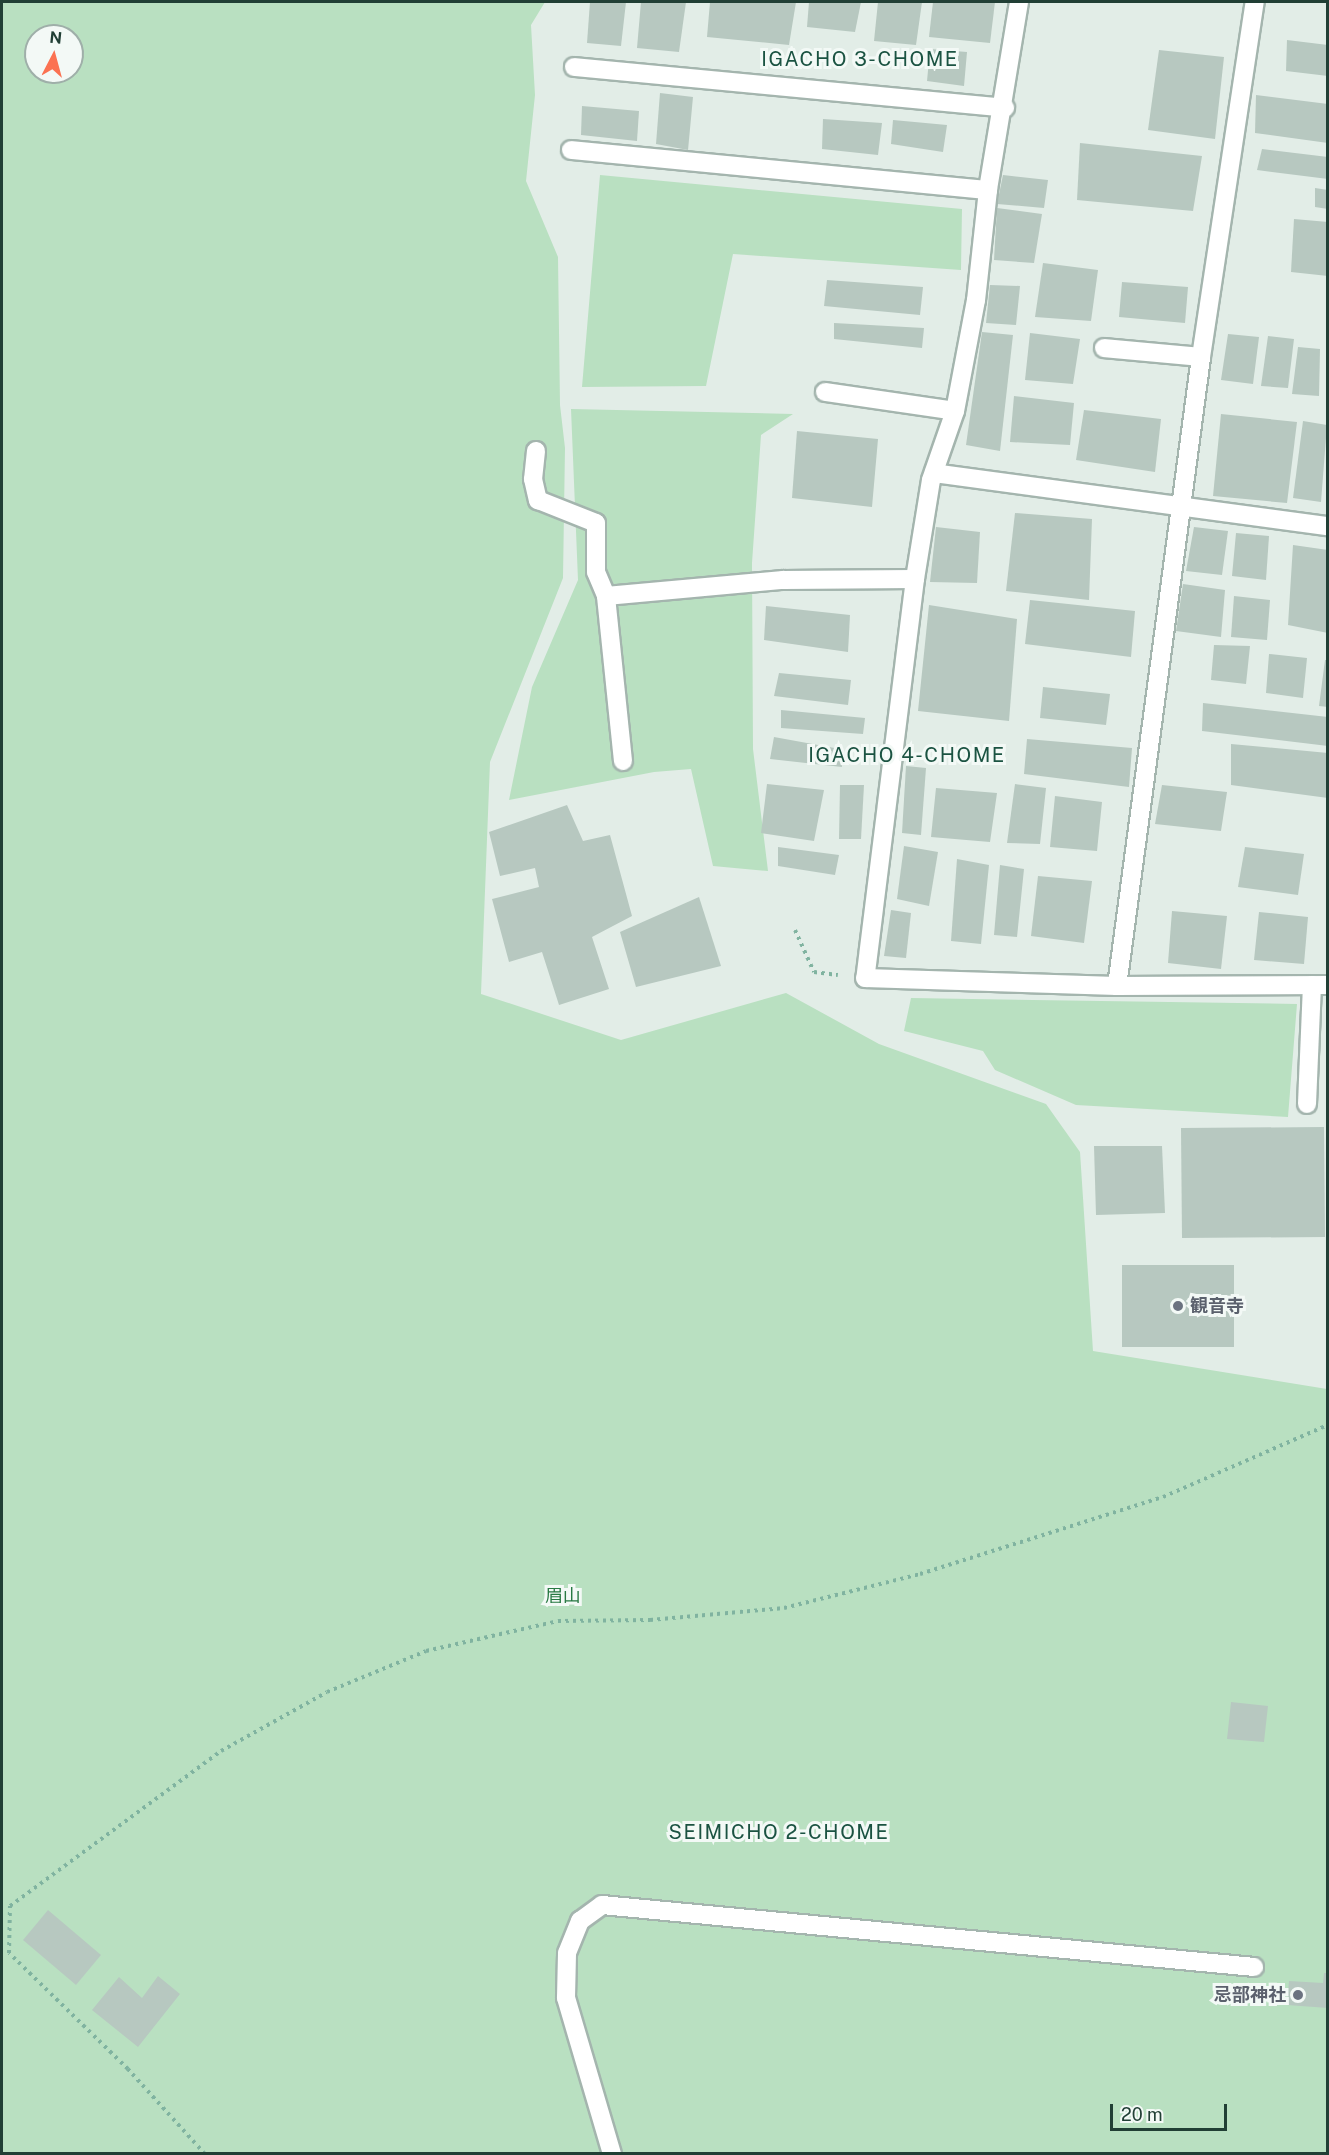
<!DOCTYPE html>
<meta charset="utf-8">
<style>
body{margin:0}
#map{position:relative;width:1329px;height:2155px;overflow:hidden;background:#e2ede7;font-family:"Public Sans","Noto Sans JP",sans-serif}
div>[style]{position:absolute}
.green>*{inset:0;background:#b9e0c1}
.building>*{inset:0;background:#b7c8c0}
.path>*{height:4px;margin-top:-2px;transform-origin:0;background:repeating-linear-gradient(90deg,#80b3a0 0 3px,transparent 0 7.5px)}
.roads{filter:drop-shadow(2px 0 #a4b5ae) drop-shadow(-2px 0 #a4b5ae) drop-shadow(0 2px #a4b5ae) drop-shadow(0 -2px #a4b5ae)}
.lane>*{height:18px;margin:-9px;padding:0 9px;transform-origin:9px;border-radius:9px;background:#fff}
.street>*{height:18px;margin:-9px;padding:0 9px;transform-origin:9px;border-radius:9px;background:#fff}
.dots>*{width:16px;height:16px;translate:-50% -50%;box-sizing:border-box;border:3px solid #f3f9f6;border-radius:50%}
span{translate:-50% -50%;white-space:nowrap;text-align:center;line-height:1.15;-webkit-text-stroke:6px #f3f9f6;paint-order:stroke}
.worship-label{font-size:18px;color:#5b616d;font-weight:700}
.left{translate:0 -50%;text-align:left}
.right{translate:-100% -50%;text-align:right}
.park-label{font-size:18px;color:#287943}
.neighbourhood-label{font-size:20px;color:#1b5342;letter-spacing:1.5px}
.frame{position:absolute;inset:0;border:3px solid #213f35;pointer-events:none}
.north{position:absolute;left:24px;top:24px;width:60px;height:60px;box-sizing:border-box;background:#f3f9f6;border:2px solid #9fafa9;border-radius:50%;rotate:6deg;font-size:16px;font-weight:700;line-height:24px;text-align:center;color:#213f35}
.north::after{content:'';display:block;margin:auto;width:21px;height:27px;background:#fb7252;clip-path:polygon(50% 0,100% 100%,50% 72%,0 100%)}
.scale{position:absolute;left:1110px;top:2104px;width:117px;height:27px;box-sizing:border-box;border:3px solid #213f35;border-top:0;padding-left:8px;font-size:18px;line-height:21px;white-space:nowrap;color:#213f35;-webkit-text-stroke:4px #f3f9f6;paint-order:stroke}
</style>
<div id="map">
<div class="green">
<i style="clip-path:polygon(evenodd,2px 2px,545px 2px,531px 25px,535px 95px,526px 181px,558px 257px,560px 405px,565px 448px,563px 578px,490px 762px,481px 994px,621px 1040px,786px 993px,879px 1044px,1046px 1104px,1080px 1152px,1093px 1351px,1327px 1389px,1327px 2153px,2px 2153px,2px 2px,36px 36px,72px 36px,72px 72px,36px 72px,36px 36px)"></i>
<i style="clip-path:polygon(600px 175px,962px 209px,961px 270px,733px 254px,706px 386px,582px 387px)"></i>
<i style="clip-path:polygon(571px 409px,793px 414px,761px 435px,752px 563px,753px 749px,768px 871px,713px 866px,691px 769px,654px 772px,509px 800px,532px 687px,578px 580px)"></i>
<i style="clip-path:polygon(911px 998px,1297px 1004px,1288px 1117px,1076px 1105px,995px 1070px,983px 1051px,904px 1031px)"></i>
</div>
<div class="building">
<i style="clip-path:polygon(590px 2px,626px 2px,621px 46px,587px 43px)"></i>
<i style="clip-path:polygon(641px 2px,686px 2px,679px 52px,637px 48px)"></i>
<i style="clip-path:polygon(710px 2px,796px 2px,789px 45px,707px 37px)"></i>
<i style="clip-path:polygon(809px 2px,861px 2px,855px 32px,807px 27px)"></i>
<i style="clip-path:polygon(878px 2px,922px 2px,916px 45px,874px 41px)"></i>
<i style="clip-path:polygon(933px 2px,995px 2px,990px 43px,929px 37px)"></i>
<i style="clip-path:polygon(1287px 40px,1328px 45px,1328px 76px,1286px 71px)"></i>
<i style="clip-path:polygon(930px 49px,967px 52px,964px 86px,927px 81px)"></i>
<i style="clip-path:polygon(1159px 50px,1224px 57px,1215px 139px,1148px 130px)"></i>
<i style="clip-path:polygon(660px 93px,693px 97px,688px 150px,656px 144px)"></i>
<i style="clip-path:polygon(1256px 95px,1328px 104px,1328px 143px,1255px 133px)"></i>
<i style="clip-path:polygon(582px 106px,639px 111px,637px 141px,581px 135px)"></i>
<i style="clip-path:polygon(823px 119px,882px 123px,878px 155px,822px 149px)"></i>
<i style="clip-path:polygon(893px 120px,947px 125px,943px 152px,891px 144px)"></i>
<i style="clip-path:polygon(1080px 143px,1202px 156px,1193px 211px,1077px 200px)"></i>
<i style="clip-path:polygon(1262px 149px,1328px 157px,1328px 179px,1257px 170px)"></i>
<i style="clip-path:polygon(1003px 175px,1048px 180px,1044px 208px,997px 204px)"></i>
<i style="clip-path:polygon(1315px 188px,1328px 190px,1328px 209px,1315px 207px)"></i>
<i style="clip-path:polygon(997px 208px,1042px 214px,1034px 263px,994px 260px)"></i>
<i style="clip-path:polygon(1294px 219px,1328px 222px,1328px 276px,1291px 272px)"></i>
<i style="clip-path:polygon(1043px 263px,1098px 270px,1091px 321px,1035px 317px)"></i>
<i style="clip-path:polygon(827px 280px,923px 287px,920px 315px,824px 306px)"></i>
<i style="clip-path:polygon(1122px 282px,1188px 287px,1185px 323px,1119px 317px)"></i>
<i style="clip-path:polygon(990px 285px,1020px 286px,1016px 325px,986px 323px)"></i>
<i style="clip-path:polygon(834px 323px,924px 328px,922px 348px,834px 339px)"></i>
<i style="clip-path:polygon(982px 332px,1013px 335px,1000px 451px,966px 445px)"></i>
<i style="clip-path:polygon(1030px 333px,1080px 339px,1073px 384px,1025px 380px)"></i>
<i style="clip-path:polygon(1228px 334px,1259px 337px,1253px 384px,1221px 380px)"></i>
<i style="clip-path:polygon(1268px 336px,1294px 339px,1288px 388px,1261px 386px)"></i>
<i style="clip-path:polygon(1298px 347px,1320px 349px,1319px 396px,1292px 394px)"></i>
<i style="clip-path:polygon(1014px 396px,1074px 403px,1070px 445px,1010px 442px)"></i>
<i style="clip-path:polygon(1084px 410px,1161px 419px,1155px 472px,1076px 460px)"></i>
<i style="clip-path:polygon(1221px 414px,1297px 422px,1287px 503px,1213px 496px)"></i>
<i style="clip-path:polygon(1303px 421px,1327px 425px,1321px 502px,1293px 498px)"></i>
<i style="clip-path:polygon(797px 431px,878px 439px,872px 507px,792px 498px)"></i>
<i style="clip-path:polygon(1015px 513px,1092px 519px,1089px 600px,1006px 591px)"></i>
<i style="clip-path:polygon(936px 527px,980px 532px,977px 583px,930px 582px)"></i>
<i style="clip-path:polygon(1194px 527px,1228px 531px,1222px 575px,1186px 571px)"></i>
<i style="clip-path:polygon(1236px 533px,1269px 536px,1266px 580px,1232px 576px)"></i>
<i style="clip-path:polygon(1293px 545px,1328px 550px,1328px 633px,1288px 625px)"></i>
<i style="clip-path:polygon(1183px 584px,1225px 590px,1221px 637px,1176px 631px)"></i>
<i style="clip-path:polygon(1234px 596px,1270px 600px,1267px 640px,1231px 637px)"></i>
<i style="clip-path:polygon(1030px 600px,1135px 611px,1131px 657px,1025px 644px)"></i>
<i style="clip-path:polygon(929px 605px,1017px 619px,1009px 721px,918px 711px)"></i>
<i style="clip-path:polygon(766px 606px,850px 615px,848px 652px,764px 640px)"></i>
<i style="clip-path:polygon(1214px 645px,1250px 646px,1246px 684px,1211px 680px)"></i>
<i style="clip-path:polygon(1269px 654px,1307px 658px,1303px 698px,1266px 693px)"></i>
<i style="clip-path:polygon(1325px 660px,1328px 660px,1328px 707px,1319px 706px)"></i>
<i style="clip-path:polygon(779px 673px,851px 680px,848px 705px,774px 696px)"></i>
<i style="clip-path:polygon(1043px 687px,1110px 694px,1106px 725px,1040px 718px)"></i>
<i style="clip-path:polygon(1203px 703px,1328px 717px,1328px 746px,1202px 731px)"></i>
<i style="clip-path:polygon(781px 710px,865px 718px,863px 734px,781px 728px)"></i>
<i style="clip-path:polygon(774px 737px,840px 749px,842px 767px,770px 759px)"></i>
<i style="clip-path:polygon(1027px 739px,1132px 748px,1129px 787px,1024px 774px)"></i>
<i style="clip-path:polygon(1231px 744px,1328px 753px,1328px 798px,1231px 785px)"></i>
<i style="clip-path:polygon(906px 766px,926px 768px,921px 835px,902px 833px)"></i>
<i style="clip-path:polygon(767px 784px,824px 790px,814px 841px,761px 833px)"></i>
<i style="clip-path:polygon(1015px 784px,1046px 788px,1040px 844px,1007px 843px)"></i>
<i style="clip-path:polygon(840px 785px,864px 785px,861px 839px,839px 839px)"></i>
<i style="clip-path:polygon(1162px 785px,1227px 792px,1221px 831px,1155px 824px)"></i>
<i style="clip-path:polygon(936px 788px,997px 793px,990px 842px,931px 837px)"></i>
<i style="clip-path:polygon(1055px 796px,1102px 802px,1097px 851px,1050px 847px)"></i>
<i style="clip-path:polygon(567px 805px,583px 841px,610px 835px,632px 916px,592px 937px,609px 989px,559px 1005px,542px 952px,509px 962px,492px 899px,539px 887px,535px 868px,500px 876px,489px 832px)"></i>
<i style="clip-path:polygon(904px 846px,938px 852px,929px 906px,897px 899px)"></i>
<i style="clip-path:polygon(778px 847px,839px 855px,835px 875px,778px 866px)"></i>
<i style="clip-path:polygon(1245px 847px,1304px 854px,1298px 895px,1238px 887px)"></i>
<i style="clip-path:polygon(957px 859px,989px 865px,981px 944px,951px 941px)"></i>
<i style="clip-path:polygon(1000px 865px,1024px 869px,1017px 937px,994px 935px)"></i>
<i style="clip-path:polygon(1038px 876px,1092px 881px,1084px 943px,1031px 936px)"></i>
<i style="clip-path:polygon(699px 897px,721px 966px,636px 987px,620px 932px)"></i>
<i style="clip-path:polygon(891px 910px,911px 913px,906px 958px,884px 956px)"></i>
<i style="clip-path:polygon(1172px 911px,1227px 916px,1221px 969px,1168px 963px)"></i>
<i style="clip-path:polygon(1259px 912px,1308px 917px,1304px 964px,1254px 960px)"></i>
<i style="clip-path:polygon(1324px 1127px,1325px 1237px,1182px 1238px,1181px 1128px)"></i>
<i style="clip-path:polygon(1094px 1146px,1162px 1146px,1165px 1213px,1096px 1215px)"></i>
<i style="clip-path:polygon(1122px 1265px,1234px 1265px,1234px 1347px,1122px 1347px)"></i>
<i style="clip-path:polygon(1231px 1702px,1268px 1706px,1264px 1742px,1227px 1739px)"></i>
<i style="clip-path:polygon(48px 1910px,101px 1955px,76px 1985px,23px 1940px)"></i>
<i style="clip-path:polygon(1324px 1973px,1328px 1973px,1328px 2008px,1287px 2005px,1289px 1981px,1323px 1983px)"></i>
<i style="clip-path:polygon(158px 1976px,180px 1994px,138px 2047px,92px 2010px,119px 1977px,142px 1998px)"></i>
</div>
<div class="path">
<i style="left:795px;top:930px;width:46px;rotate:65.7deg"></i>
<i style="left:814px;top:972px;width:24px;rotate:7deg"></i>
<i style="left:205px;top:2154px;width:115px;rotate:-132.2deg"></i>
<i style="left:128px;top:2069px;width:166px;rotate:-135.7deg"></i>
<i style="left:9px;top:1953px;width:47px;rotate:-88.8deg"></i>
<i style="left:10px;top:1906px;width:262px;rotate:-36.3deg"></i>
<i style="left:221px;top:1751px;width:121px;rotate:-29.1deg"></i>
<i style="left:327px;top:1692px;width:107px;rotate:-22.5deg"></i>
<i style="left:426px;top:1651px;width:135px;rotate:-12.8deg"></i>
<i style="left:558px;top:1621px;width:92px;rotate:-0.6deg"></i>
<i style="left:650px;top:1620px;width:135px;rotate:-5.1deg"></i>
<i style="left:784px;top:1608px;width:140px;rotate:-14deg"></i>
<i style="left:920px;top:1574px;width:255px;rotate:-17.6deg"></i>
<i style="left:1163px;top:1497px;width:180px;rotate:-23.6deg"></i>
</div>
<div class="roads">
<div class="lane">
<i style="left:1104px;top:348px;width:97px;rotate:5.3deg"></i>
<i style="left:536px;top:451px;width:28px;rotate:96deg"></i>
<i style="left:533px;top:479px;width:22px;rotate:77deg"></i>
<i style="left:538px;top:500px;width:62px;rotate:21.6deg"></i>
<i style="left:596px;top:523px;width:49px;rotate:90deg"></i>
<i style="left:596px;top:572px;width:26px;rotate:67deg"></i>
<i style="left:1307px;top:1104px;width:119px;rotate:-87.6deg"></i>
</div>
<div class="street">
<i style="left:1019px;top:2px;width:191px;rotate:99.4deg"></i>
<i style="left:988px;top:190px;width:111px;rotate:96.2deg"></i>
<i style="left:976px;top:300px;width:113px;rotate:100.7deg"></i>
<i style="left:955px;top:411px;width:73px;rotate:109.2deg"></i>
<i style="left:931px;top:480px;width:100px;rotate:99.2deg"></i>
<i style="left:915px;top:579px;width:402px;rotate:97.1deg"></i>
<i style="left:865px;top:978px;width:252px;rotate:1.8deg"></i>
<i style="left:1117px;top:986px;width:211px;rotate:-0.3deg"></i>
<i style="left:574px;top:67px;width:433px;rotate:5.4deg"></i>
<i style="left:571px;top:150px;width:419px;rotate:5.5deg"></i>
<i style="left:825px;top:392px;width:131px;rotate:8.3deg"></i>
<i style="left:934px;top:473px;width:398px;rotate:7.7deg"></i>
<i style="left:623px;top:761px;width:166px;rotate:-95.9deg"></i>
<i style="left:606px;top:596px;width:178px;rotate:-5.2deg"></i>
<i style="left:783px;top:580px;width:132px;rotate:-0.4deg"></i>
<i style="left:1117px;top:986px;width:635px;rotate:-82.39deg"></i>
<i style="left:1201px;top:357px;width:359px;rotate:-81.4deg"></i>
<i style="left:612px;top:2154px;width:163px;rotate:-106.4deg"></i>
<i style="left:566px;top:1998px;width:45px;rotate:-88.7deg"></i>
<i style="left:567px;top:1953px;width:35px;rotate:-68deg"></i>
<i style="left:580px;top:1921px;width:27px;rotate:-36deg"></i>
<i style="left:602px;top:1905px;width:655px;rotate:5.43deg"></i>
</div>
</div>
<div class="dots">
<i style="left:1178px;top:1306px;background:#6b7280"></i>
<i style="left:1298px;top:1995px;background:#6b7280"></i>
</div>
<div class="worship-label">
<span class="left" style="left:1190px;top:1306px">観音寺</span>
<span class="right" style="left:1286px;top:1995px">忌部神社</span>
</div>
<div class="park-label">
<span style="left:563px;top:1596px">眉山</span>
</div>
<div class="neighbourhood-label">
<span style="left:860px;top:59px">IGACHO 3-CHOME</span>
<span style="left:907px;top:755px">IGACHO 4-CHOME</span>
<span style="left:779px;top:1832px">SEIMICHO 2-CHOME</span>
</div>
<div class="frame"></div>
<div class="north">N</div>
<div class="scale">20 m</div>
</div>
